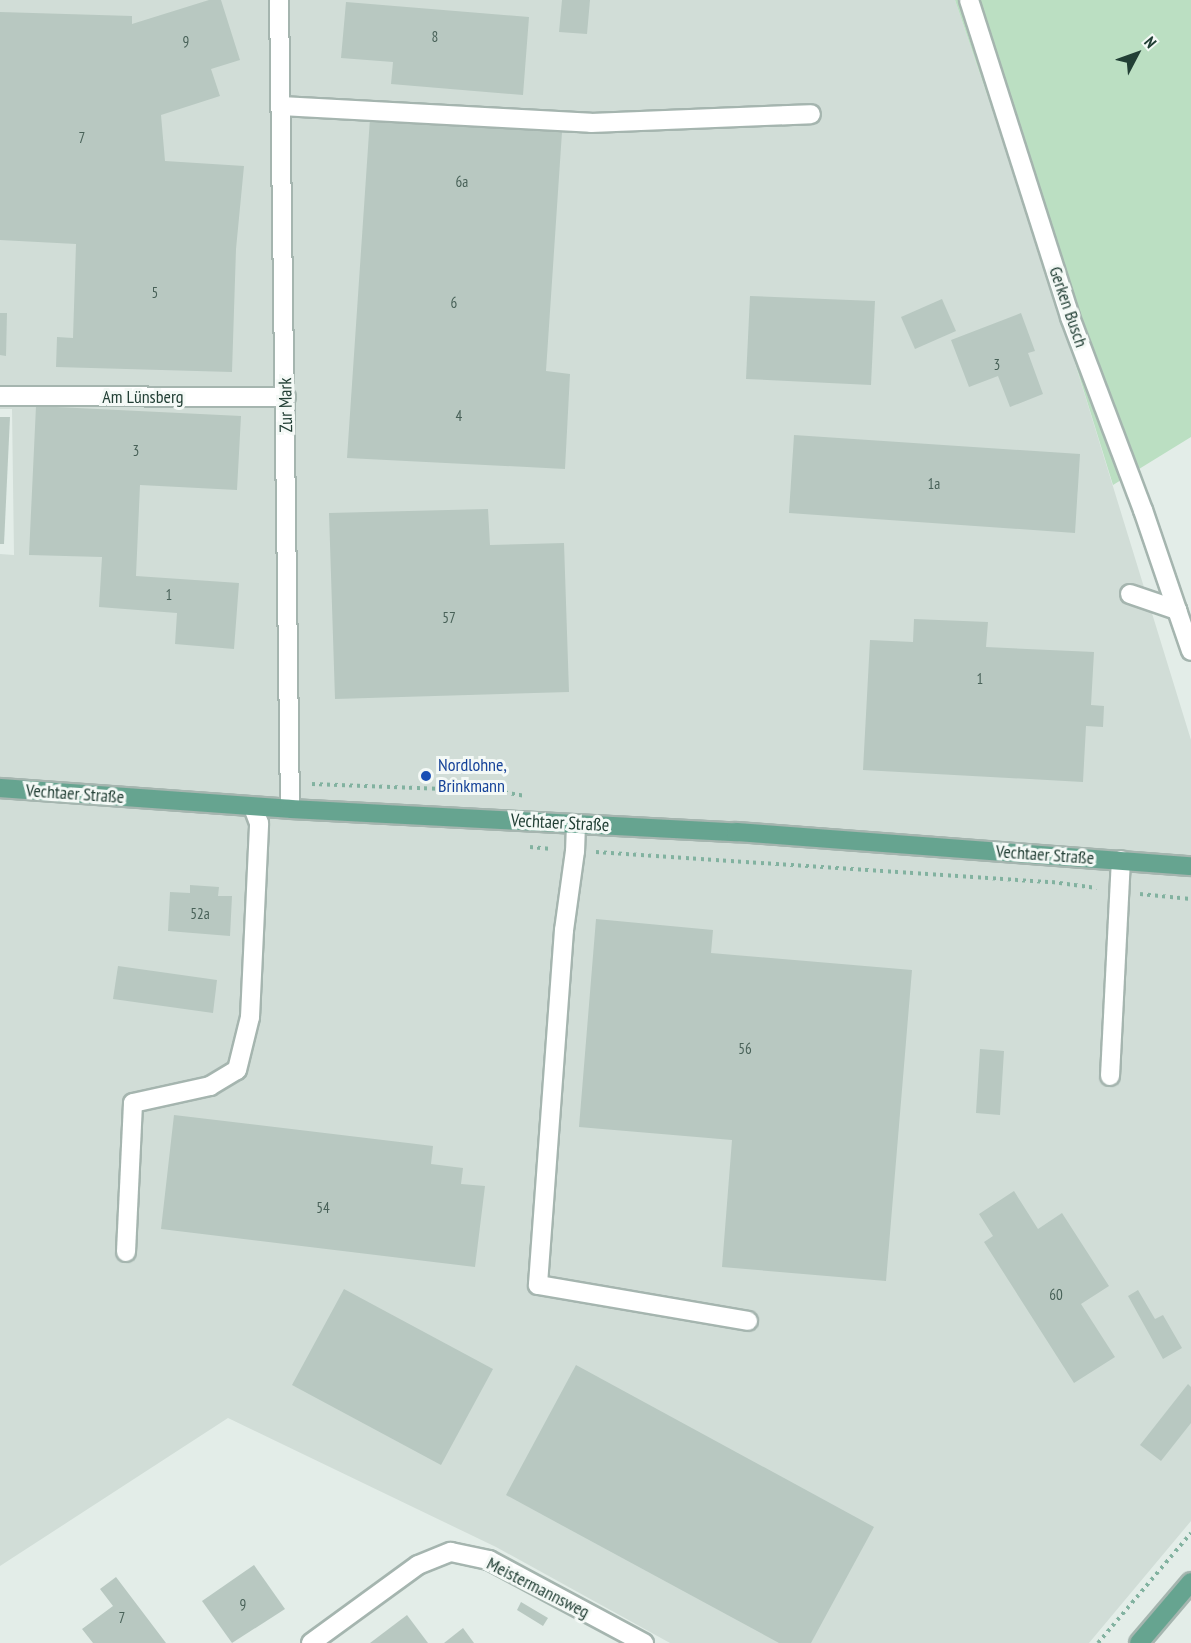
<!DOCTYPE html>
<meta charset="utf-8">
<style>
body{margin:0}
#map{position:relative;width:1191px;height:1643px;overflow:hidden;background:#e3ede8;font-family:"PT Sans Narrow",sans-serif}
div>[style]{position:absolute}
.built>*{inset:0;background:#d1ddd7}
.green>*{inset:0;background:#bbdfc2}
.building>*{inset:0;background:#b8c8c1}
.path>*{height:4px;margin-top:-2px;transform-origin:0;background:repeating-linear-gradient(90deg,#82b2a0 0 3px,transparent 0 7.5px)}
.roads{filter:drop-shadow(2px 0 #a5b5af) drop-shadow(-2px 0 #a5b5af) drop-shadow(0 2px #a5b5af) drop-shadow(0 -2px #a5b5af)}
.minor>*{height:18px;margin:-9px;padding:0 9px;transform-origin:9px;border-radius:9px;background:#fff}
.major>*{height:18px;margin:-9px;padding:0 9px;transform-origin:9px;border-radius:9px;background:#66a490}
.dots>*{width:16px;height:16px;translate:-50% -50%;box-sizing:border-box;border:3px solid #f4f9f6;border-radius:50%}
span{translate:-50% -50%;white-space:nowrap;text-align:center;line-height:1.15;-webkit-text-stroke:6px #f4f9f6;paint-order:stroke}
.number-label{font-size:15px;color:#486158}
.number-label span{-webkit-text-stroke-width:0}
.street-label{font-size:18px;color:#223f35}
.transit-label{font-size:18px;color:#164399}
.left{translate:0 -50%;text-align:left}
.north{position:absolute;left:1107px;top:24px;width:60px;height:60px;-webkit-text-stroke:4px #f4f9f6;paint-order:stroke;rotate:49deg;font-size:16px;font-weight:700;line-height:24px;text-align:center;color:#223f35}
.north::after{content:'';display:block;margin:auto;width:21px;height:27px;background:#223f35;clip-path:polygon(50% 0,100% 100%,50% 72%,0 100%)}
</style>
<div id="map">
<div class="built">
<i style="clip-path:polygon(0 0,955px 0,1047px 272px,1191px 740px,1191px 1521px,1089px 1643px,670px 1643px,496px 1547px,228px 1418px,0 1566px,0 554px,14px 555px,12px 409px,0 409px)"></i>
</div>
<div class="green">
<i style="clip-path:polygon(955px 0,1191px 0,1191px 437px,1113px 485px,1047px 272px)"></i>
</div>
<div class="building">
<i style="clip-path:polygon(209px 0,221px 0,240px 60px,211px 69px,220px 96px,161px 115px,165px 161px,244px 166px,236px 249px,232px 372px,56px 367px,57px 337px,73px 338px,76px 244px,0 240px,0 12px,132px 16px,132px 24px)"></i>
<i style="clip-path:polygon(562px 0,590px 0,587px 34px,559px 32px)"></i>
<i style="clip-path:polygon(346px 2px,529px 17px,523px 95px,391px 84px,393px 62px,341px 58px)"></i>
<i style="clip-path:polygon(370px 118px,562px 132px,546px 371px,570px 374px,565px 469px,347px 458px)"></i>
<i style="clip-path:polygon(750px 296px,875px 301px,871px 385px,746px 379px)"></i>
<i style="clip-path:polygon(942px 299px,956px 331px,915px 349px,901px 317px)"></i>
<i style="clip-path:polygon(0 313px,7px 313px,6px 356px,0 355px)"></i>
<i style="clip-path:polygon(1021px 313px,1035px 351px,1028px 353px,1043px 394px,1010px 407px,998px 376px,969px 387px,951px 340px)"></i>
<i style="clip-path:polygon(36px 406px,241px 416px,237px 490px,140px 485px,136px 576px,239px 583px,234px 649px,175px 644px,177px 613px,99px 607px,102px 557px,29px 555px)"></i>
<i style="clip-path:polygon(0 417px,10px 417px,4px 544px,0 544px)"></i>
<i style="clip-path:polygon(794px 435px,1080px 454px,1075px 533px,789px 513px)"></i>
<i style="clip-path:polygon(488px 509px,490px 545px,564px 543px,569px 692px,335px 699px,329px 513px)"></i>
<i style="clip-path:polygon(914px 619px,988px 622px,986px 647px,1094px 652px,1091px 705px,1104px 706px,1103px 727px,1086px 726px,1083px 782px,863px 770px,870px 640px,913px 642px)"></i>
<i style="clip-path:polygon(190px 885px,219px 887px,218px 896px,232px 896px,230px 936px,168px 931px,170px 892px,190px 893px)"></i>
<i style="clip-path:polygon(596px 919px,713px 930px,711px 953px,912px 970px,886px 1281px,722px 1267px,732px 1140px,579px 1127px)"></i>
<i style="clip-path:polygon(118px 966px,217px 980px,213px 1013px,113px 999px)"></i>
<i style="clip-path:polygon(980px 1049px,1004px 1051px,1000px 1115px,976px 1113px)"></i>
<i style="clip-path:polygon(174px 1115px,433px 1146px,431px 1164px,463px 1168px,461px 1184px,485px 1186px,475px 1267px,161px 1229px)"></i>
<i style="clip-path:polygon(1014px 1191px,1038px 1229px,1062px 1213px,1109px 1286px,1081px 1304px,1115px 1357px,1074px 1383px,984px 1242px,993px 1236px,979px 1214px)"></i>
<i style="clip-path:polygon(344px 1289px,493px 1369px,441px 1465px,292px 1385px)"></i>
<i style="clip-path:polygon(1138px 1290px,1155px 1319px,1163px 1315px,1182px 1348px,1163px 1359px,1128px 1296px)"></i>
<i style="clip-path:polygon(576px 1365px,874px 1527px,811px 1643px,779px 1643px,506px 1495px)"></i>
<i style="clip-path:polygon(1188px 1384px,1191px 1387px,1191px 1423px,1161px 1461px,1140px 1445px)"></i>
<i style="clip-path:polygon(254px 1565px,285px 1609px,232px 1643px,202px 1601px)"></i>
<i style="clip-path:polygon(116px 1577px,166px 1643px,93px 1643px,82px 1629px,113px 1606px,100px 1589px)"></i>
<i style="clip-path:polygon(521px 1602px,548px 1618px,543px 1626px,517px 1610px)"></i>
<i style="clip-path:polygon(407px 1615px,428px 1643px,370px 1643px)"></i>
<i style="clip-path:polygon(463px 1628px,474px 1643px,444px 1643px)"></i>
</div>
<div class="path">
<i style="left:312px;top:784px;width:185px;rotate:2.2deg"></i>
<i style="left:497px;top:791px;width:29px;rotate:10deg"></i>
<i style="left:530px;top:847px;width:22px;rotate:5deg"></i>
<i style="left:596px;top:852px;width:457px;rotate:3.8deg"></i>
<i style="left:1052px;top:882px;width:45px;rotate:7.6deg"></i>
<i style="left:1140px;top:894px;width:51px;rotate:5.6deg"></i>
<i style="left:1098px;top:1643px;width:144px;rotate:-49.8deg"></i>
</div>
<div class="roads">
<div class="minor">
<i style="left:279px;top:0;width:809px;rotate:89.22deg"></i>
<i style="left:969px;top:0;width:333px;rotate:72.3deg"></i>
<i style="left:1070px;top:317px;width:206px;rotate:69.3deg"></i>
<i style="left:1143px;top:510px;width:106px;rotate:71.2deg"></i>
<i style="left:281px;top:106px;width:310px;rotate:3.1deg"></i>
<i style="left:591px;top:123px;width:220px;rotate:-2.3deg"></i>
<i style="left:0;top:396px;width:286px;rotate:0.2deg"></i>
<i style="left:1130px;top:594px;width:50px;rotate:18.8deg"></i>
<i style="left:1177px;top:610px;width:43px;rotate:71.1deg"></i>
<i style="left:576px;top:824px;width:27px;rotate:92deg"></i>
<i style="left:575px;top:851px;width:80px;rotate:97.9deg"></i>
<i style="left:564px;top:930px;width:356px;rotate:94.2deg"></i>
<i style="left:538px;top:1285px;width:213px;rotate:9.7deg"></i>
<i style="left:1110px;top:1076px;width:216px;rotate:-87.1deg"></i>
<i style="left:126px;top:1252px;width:149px;rotate:-87.3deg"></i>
<i style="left:133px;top:1103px;width:79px;rotate:-12.4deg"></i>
<i style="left:210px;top:1086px;width:31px;rotate:-31deg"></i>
<i style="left:237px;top:1070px;width:55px;rotate:-76.2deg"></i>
<i style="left:250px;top:1017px;width:194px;rotate:-87.3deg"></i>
<i style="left:259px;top:823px;width:17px;rotate:-111deg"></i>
<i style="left:311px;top:1643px;width:132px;rotate:-36.1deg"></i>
<i style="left:418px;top:1565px;width:35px;rotate:-22deg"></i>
<i style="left:451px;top:1552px;width:39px;rotate:12deg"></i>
<i style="left:489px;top:1560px;width:176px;rotate:28.2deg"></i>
</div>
<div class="major">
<i style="left:0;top:788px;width:291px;rotate:4.1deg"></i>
<i style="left:290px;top:809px;width:447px;rotate:3deg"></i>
<i style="left:736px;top:832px;width:456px;rotate:4.3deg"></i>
<i style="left:1139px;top:1643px;width:80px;rotate:-49.6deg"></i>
</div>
</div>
<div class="dots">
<i style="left:426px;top:776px;background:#1a4fb4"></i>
</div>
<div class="number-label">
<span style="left:435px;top:37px">8</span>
<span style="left:186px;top:42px">9</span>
<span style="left:82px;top:138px">7</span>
<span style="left:462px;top:182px">6a</span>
<span style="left:155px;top:293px">5</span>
<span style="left:454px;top:303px">6</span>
<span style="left:997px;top:365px">3</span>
<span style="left:459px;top:416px">4</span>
<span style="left:136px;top:451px">3</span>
<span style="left:934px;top:484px">1a</span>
<span style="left:169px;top:595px">1</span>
<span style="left:449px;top:618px">57</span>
<span style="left:980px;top:679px">1</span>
<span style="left:200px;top:914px">52a</span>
<span style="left:745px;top:1049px">56</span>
<span style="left:323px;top:1208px">54</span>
<span style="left:1056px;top:1295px">60</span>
<span style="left:243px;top:1605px">9</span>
<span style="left:122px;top:1618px">7</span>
</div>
<div class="street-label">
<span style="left:1068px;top:307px;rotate:71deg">Gerken Busch</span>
<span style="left:143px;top:397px">Am Lünsberg</span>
<span style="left:286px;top:405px;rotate:-91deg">Zur Mark</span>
<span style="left:75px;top:794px;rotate:4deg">Vechtaer Straße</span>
<span style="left:560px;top:823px;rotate:3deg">Vechtaer Straße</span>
<span style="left:1045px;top:855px;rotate:4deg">Vechtaer Straße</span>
<span style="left:538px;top:1588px;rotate:27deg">Meistermannsweg</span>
</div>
<div class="transit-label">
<span class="left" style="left:438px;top:776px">Nordlohne,<br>Brinkmann</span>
</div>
<div class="north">N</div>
</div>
